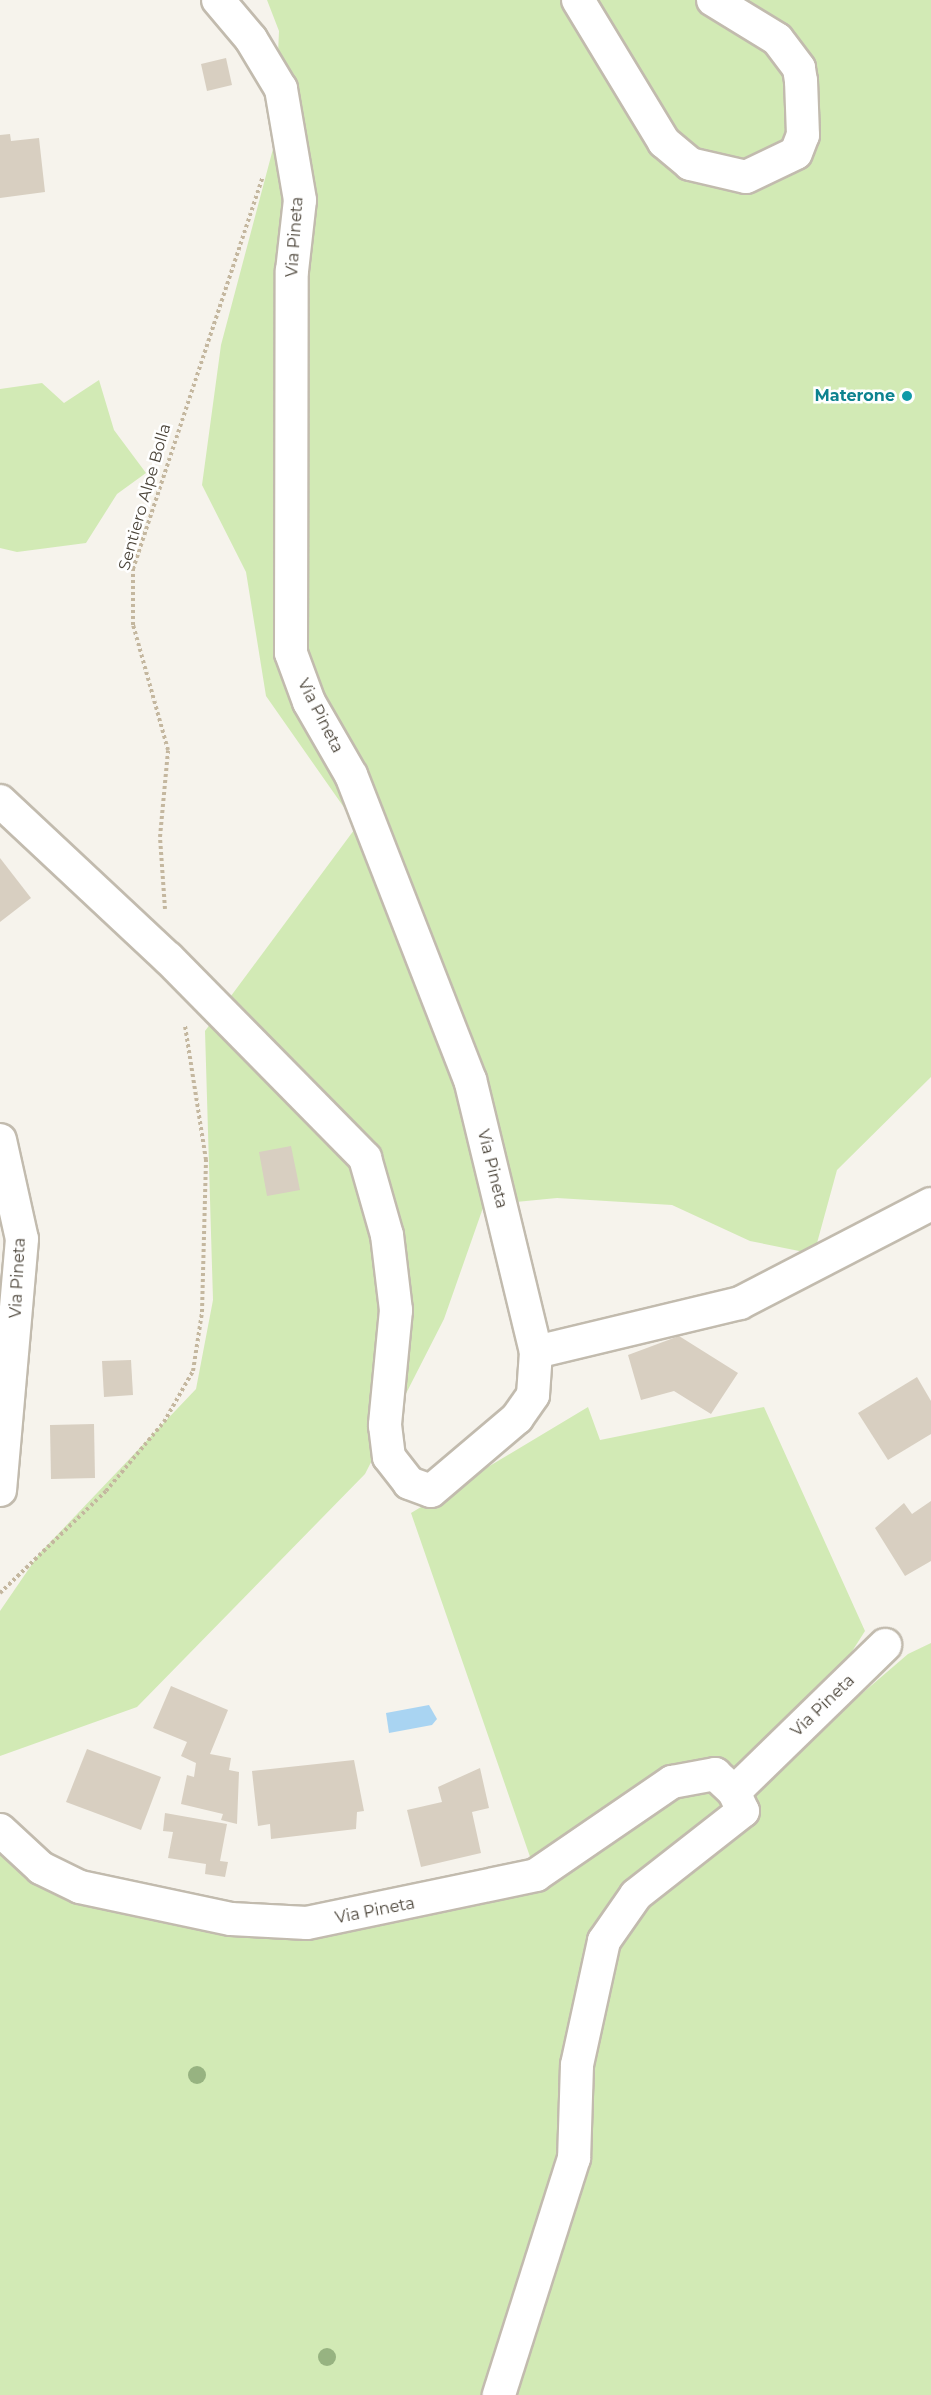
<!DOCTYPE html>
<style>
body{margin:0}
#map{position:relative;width:931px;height:2395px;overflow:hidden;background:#f6f3ec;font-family:Montserrat,sans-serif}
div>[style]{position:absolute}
.green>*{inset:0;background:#d2eab5}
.water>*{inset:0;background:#a9d4f2}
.building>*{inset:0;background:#d8cfc1}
.path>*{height:4px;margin-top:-2px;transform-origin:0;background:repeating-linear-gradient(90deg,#c4b79f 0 3px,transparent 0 6px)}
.roads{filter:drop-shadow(2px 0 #c2bbae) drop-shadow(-2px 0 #c2bbae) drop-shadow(0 2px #c2bbae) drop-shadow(0 -2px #c2bbae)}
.street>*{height:32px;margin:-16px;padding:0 16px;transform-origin:16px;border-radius:16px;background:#fff}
.trees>*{width:18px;height:18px;margin:-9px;border-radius:50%;background:#97b381}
.dots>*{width:16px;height:16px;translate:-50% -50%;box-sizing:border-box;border:3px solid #fff;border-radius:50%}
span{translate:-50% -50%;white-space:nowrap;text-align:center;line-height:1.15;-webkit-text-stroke:5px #fff;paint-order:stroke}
.street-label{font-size:16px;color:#4b4439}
.culture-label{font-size:16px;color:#0d838f;font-weight:700}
.right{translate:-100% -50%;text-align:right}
</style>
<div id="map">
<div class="green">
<i style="clip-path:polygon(267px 0,931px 0,931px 1077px,837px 1170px,814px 1254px,750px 1241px,672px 1205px,557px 1198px,484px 1205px,444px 1319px,365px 1474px,137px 1707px,0 1756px,0 1611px,39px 1554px,196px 1389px,213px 1300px,205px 1031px,357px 826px,266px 696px,246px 572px,202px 485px,221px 345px,274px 145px,279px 31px)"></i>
<i style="clip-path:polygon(99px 380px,114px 430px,146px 473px,117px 494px,86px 543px,17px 552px,0 548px,0 389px,42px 383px,64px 403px)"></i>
<i style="clip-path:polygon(588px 1407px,600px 1440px,764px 1407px,865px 1631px,781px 1763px,908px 1654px,931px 1643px,931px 2395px,0 2395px,0 1830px,41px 1868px,231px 1919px,536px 1874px,411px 1513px)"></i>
</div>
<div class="water">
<i style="clip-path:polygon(429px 1705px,437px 1719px,432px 1725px,389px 1733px,386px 1713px)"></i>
</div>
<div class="building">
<i style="clip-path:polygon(226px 58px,232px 85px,207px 91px,201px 64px)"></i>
<i style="clip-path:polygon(10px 134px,11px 141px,39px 138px,45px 192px,0 198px,0 135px)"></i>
<i style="clip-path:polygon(0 858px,31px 898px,0 922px)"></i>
<i style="clip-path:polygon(291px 1146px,300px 1190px,267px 1196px,259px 1152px)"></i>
<i style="clip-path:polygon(679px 1336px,738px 1373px,711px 1414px,674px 1391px,641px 1400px,628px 1355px)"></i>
<i style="clip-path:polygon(131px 1360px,133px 1395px,104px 1397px,102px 1361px)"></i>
<i style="clip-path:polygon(917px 1377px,931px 1401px,931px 1434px,888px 1460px,858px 1413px)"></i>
<i style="clip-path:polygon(94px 1424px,95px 1478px,51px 1479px,50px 1425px)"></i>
<i style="clip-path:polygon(931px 1501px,931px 1561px,905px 1576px,875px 1528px,904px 1503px,912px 1514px)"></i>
<i style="clip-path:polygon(171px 1686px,228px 1710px,210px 1754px,231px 1758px,229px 1770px,239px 1772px,237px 1824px,221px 1820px,223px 1814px,181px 1804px,187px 1775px,194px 1777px,196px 1763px,181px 1756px,187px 1742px,153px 1728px)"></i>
<i style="clip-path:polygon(87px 1749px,161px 1777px,141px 1830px,66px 1802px)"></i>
<i style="clip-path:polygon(354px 1760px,364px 1811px,357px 1812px,356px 1829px,271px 1839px,270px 1824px,258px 1826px,252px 1771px)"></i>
<i style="clip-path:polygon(480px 1768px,489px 1808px,472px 1812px,481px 1853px,421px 1867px,407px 1810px,442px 1802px,438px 1787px)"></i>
<i style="clip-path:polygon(165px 1813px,227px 1824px,220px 1861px,228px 1862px,225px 1877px,205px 1874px,206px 1864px,168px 1858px,173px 1832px,163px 1831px)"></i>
</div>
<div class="path">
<i style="left:165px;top:909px;width:72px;rotate:-94deg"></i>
<i style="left:160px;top:837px;width:87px;rotate:-84.7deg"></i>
<i style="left:168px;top:750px;width:130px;rotate:-105.6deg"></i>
<i style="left:133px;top:625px;width:56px;rotate:-90deg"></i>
<i style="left:133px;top:569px;width:412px;rotate:-71.7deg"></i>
<i style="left:0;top:1593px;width:147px;rotate:-43.9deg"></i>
<i style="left:106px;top:1491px;width:90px;rotate:-50deg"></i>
<i style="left:164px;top:1422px;width:59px;rotate:-60.4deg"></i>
<i style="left:193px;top:1371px;width:60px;rotate:-81.3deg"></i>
<i style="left:202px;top:1312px;width:152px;rotate:-88.5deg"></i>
<i style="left:206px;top:1160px;width:136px;rotate:-98.9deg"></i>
</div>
<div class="roads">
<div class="street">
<i style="left:578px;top:0;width:166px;rotate:58.8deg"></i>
<i style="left:664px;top:142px;width:34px;rotate:40deg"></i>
<i style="left:690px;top:164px;width:57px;rotate:13.1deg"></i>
<i style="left:746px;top:177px;width:55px;rotate:-25.6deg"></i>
<i style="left:796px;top:153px;width:19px;rotate:-69deg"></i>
<i style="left:803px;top:135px;width:54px;rotate:-92.1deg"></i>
<i style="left:801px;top:81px;width:13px;rotate:-99deg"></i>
<i style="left:799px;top:68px;width:36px;rotate:-127deg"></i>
<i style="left:777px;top:39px;width:75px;rotate:-148.6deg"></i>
<i style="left:0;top:801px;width:230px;rotate:43.1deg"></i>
<i style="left:168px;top:958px;width:281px;rotate:45.4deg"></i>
<i style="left:365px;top:1158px;width:80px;rotate:74.1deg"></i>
<i style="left:387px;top:1235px;width:76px;rotate:83.2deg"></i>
<i style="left:396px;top:1310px;width:116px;rotate:95.5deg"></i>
<i style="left:385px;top:1425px;width:32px;rotate:83deg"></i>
<i style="left:389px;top:1457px;width:33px;rotate:52deg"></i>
<i style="left:409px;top:1483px;width:23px;rotate:20deg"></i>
<i style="left:431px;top:1491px;width:113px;rotate:-40.3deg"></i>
<i style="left:517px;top:1418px;width:28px;rotate:-55deg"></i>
<i style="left:533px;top:1395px;width:43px;rotate:-86deg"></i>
<i style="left:536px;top:1352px;width:280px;rotate:-103.6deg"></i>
<i style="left:470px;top:1080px;width:327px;rotate:-111.3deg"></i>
<i style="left:351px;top:775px;width:84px;rotate:-119.9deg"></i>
<i style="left:309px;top:702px;width:52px;rotate:-110.2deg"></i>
<i style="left:291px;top:653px;width:382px;rotate:-89.9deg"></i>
<i style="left:292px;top:271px;width:71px;rotate:-83.6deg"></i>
<i style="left:300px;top:200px;width:113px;rotate:-99.7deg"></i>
<i style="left:281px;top:89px;width:58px;rotate:-121deg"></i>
<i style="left:251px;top:39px;width:51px;rotate:-130.2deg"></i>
<i style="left:0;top:1140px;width:101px;rotate:77.5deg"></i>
<i style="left:22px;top:1239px;width:252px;rotate:95deg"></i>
<i style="left:536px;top:1352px;width:210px;rotate:-13.5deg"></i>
<i style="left:740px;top:1303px;width:215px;rotate:-27.4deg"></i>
<i style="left:734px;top:1792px;width:211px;rotate:-44.2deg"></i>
<i style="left:0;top:1830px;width:56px;rotate:42.8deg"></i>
<i style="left:41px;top:1868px;width:43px;rotate:26deg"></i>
<i style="left:80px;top:1887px;width:154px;rotate:12deg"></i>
<i style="left:231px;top:1919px;width:76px;rotate:3deg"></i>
<i style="left:307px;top:1923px;width:234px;rotate:-11.8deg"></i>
<i style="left:536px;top:1875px;width:165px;rotate:-34.4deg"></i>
<i style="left:672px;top:1782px;width:44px;rotate:-10.5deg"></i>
<i style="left:715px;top:1774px;width:26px;rotate:43deg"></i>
<i style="left:734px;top:1792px;width:21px;rotate:65deg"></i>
<i style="left:743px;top:1811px;width:136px;rotate:141.9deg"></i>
<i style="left:636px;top:1895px;width:56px;rotate:124.8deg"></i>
<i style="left:604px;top:1941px;width:127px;rotate:102.3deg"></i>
<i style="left:577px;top:2065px;width:93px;rotate:91.8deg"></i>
<i style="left:574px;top:2158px;width:249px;rotate:107.6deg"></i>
</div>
</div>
<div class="trees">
<i style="left:197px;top:2075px"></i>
<i style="left:327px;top:2357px"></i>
</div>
<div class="dots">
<i style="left:907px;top:396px;background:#0f9aa8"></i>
</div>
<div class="street-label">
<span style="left:295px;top:237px;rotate:-86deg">Via Pineta</span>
<span style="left:145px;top:497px;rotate:-74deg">Sentiero Alpe Bolla</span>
<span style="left:320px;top:716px;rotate:63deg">Via Pineta</span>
<span style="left:492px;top:1169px;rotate:76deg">Via Pineta</span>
<span style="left:18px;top:1278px;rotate:-87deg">Via Pineta</span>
<span style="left:823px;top:1706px;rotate:-44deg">Via Pineta</span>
<span style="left:375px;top:1911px;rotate:-11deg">Via Pineta</span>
</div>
<div class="culture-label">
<span class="right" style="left:895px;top:396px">Materone</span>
</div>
</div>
